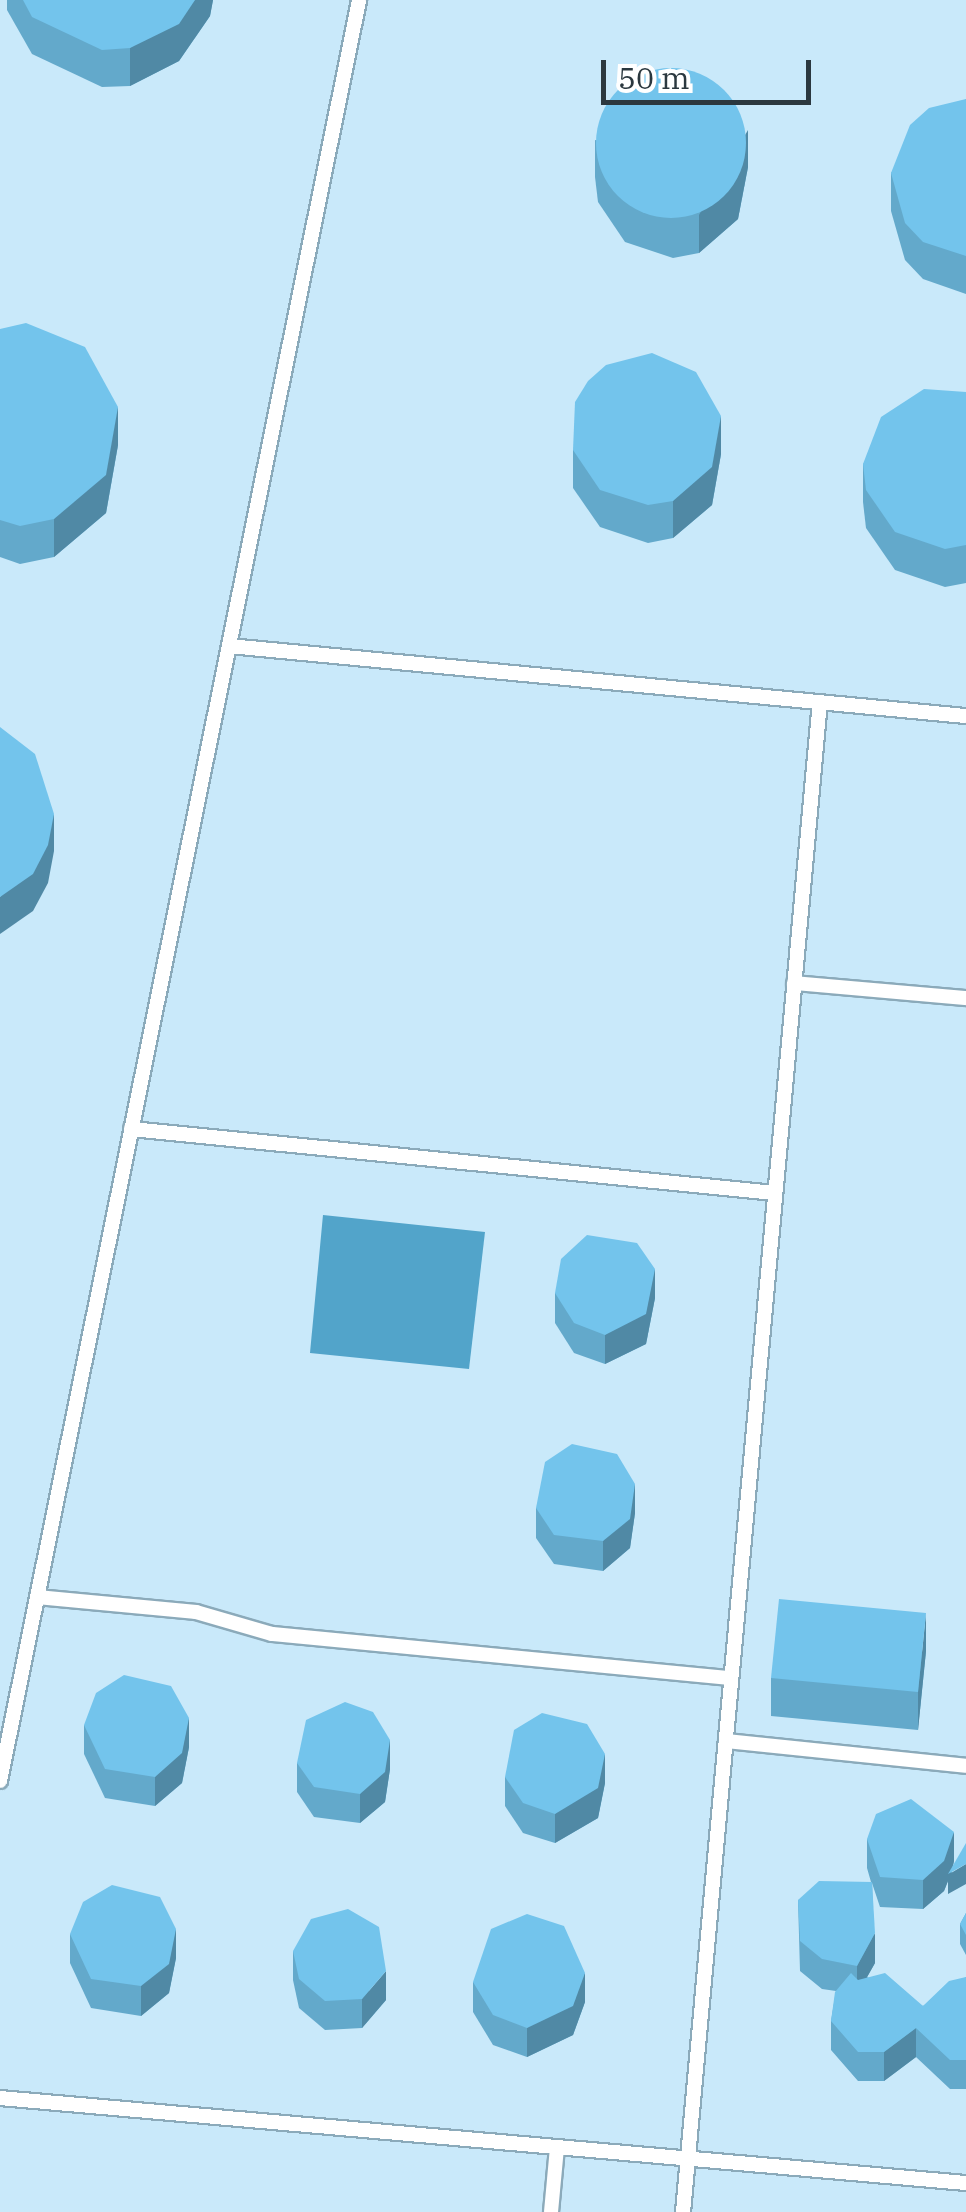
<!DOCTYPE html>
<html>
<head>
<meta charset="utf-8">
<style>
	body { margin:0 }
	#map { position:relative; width:966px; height:2212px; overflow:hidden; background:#e0f3fe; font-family:"IBM Plex Serif",serif }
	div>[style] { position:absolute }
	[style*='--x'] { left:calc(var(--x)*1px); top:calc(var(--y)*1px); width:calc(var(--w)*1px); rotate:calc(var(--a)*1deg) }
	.built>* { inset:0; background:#c9e9fa }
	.water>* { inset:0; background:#52a4ca }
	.roads { filter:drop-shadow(2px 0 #8baaba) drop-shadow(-2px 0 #8baaba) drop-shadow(0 2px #8baaba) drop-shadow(0 -2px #8baaba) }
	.lane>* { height:14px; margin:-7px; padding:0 7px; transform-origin:7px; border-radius:7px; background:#fff }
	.wall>* { inset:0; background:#63a9cb }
	.shaded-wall>* { inset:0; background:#5089a5 }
	.building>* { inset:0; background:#73c4ec }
	.round { border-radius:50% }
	span { translate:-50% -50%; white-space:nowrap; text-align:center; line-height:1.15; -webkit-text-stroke:10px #fff; paint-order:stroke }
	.scale { position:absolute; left:601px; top:60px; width:210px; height:45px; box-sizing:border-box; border:5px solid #2b383f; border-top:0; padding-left:12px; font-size:30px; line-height:35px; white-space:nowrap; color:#2b383f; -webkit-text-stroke:8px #fff; paint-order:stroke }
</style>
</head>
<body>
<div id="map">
	<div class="built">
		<i style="clip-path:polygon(0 0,966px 0,966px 2212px,0 2212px)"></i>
	</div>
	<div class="water">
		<i style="clip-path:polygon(323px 1215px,485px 1232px,469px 1369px,310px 1353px)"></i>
	</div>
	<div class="roads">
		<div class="lane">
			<i style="--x:229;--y:646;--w:740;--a:5.43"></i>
			<i style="--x:794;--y:983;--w:173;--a:5"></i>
			<i style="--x:131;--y:1129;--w:647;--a:5.68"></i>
			<i style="--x:37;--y:1597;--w:160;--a:5.4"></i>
			<i style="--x:196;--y:1612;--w:79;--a:16.1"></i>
			<i style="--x:272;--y:1634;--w:461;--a:5.5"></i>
			<i style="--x:726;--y:1741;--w:241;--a:5.9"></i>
			<i style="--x:0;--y:1781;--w:1817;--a:-78.6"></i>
			<i style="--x:0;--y:2098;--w:970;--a:5.03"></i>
			<i style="--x:551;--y:2212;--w:65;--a:-84.7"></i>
			<i style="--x:683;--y:2212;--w:1516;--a:-84.82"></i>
		</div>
	</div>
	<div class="wall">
		<i style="clip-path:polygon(7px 0,213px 0,210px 16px,179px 61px,130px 86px,102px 87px,32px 54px,7px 10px)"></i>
		<i style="clip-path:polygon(966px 99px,966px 294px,923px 279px,905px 260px,891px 211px,891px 173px)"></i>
		<i style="clip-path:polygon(595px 140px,748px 167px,738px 219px,699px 253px,673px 258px,625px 242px,598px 202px,595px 177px)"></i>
		<i style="clip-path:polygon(0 329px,118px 445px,106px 513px,54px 557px,20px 564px,0 557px)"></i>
		<i style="clip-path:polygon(966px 392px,966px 583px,945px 587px,895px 570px,866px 528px,863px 502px,863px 464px)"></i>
		<i style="clip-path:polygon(573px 450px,721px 454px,712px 505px,673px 538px,648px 543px,600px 527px,573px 488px)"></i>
		<i style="clip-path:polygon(555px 1293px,655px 1298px,646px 1344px,605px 1364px,574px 1353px,555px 1323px)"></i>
		<i style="clip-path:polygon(536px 1508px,635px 1513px,630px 1548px,603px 1571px,554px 1564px,536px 1538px)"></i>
		<i style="clip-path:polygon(926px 1651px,918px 1730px,771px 1716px,771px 1678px)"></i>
		<i style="clip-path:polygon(84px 1725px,189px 1747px,182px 1783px,155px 1806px,105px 1798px,84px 1754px)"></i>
		<i style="clip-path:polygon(297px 1763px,390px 1769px,385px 1802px,360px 1823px,314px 1817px,297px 1792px)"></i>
		<i style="clip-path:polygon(505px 1777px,605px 1783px,598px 1818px,555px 1843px,523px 1833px,505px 1806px)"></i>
		<i style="clip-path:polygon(867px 1839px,954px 1861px,948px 1894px,948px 1881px,944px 1891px,923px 1909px,880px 1907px,872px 1883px,875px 1963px,867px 1977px,923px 2006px,966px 1977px,966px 2089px,950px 2089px,916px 2057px,884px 2081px,858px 2081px,831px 2050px,831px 2021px,836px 1991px,822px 1989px,800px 1971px,798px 1900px,871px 1882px,867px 1868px)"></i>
		<i style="clip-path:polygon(966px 1913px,966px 1955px,960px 1944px,960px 1924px)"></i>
		<i style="clip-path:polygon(70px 1934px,176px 1958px,169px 1993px,141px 2016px,91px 2008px,70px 1963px)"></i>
		<i style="clip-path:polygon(293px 1951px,386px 2000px,362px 2028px,325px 2030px,299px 2008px,293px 1980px)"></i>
		<i style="clip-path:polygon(473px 1982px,585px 2002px,573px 2035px,527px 2057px,493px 2045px,473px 2012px)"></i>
	</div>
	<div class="shaded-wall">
		<i style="clip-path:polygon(195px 0,213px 0,210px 16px,179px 61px,130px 86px,130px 48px)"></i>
		<i style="clip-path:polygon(748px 130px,748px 167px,738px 219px,699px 253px,699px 215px)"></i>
		<i style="clip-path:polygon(118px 407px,118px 445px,106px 513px,54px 557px,54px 519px)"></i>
		<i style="clip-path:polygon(721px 416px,721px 454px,712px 505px,673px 538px,673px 501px)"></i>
		<i style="clip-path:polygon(54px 814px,54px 851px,48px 883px,33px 911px,0 934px,0 897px)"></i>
		<i style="clip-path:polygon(655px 1269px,655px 1298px,646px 1344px,605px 1364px,605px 1335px)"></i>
		<i style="clip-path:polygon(635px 1484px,635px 1513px,630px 1548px,603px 1571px,603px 1541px)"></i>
		<i style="clip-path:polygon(926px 1613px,926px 1651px,918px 1730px,918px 1692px)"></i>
		<i style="clip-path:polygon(189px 1718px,189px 1747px,182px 1783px,155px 1806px,155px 1777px)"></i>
		<i style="clip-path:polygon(390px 1740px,390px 1769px,385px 1802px,360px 1823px,360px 1794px)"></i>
		<i style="clip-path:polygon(605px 1754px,605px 1783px,598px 1818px,555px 1843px,555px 1814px)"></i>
		<i style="clip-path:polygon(954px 1832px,954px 1861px,951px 1873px,966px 1864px,966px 1884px,948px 1894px,948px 1881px,944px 1891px,923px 1909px,923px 1880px)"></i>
		<i style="clip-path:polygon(176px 1929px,176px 1958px,169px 1993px,141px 2016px,141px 1986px)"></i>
		<i style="clip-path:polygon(875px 1933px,875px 1963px,857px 1995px,857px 1966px)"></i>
		<i style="clip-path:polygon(386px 1971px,386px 2000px,362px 2028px,362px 1999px)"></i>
		<i style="clip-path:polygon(585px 1973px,585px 2002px,573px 2035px,527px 2057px,527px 2028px)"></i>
		<i style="clip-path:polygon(916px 2028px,916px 2057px,884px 2081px,884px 2052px)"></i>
	</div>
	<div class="building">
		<i style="clip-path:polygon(23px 0,195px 0,179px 24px,130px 48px,102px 50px,32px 17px)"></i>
		<i class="round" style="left:596px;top:68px;width:150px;height:150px"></i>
		<i style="clip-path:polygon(966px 99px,966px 256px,923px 242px,905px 223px,891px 173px,910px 125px,929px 108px)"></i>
		<i style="clip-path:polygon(26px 323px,85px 347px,118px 407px,106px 475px,54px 519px,20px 526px,0 520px,0 329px)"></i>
		<i style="clip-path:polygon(652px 353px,696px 372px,721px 416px,712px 467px,673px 501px,648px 505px,600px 490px,573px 450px,575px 402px,588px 381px,606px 365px)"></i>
		<i style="clip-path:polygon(924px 389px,966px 392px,966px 545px,945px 549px,895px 532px,866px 490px,863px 464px,881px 417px)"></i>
		<i style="clip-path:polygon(0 727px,35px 754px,54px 814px,48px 845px,33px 874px,0 897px)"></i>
		<i style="clip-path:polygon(587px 1235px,637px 1243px,655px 1269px,646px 1314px,605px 1335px,574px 1323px,555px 1293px,561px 1259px)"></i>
		<i style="clip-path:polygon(572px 1444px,617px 1454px,635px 1484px,630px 1519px,603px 1541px,554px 1535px,536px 1508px,545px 1462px)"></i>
		<i style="clip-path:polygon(779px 1599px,926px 1613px,918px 1692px,771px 1678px)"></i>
		<i style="clip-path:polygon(124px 1675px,171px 1686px,189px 1718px,182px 1753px,155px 1777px,105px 1769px,84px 1725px,96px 1693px)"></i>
		<i style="clip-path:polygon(345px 1702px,373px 1712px,390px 1740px,385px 1772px,360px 1794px,314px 1787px,297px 1763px,306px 1720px)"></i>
		<i style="clip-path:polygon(542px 1713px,587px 1724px,605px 1754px,598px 1788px,555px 1814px,523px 1803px,505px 1777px,514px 1730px)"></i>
		<i style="clip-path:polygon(911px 1799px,954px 1832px,944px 1861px,923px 1880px,880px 1877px,867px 1839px,876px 1814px)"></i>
		<i style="clip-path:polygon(966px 1843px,966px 1864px,948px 1874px)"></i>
		<i style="clip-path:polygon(819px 1881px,872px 1882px,875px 1933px,857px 1966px,822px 1959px,800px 1941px,798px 1900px)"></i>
		<i style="clip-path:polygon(112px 1885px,160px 1897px,176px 1929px,169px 1964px,141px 1986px,91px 1979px,70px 1934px,83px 1902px)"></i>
		<i style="clip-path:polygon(348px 1909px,379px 1927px,386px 1971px,362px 1999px,325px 2001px,299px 1979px,293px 1951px,311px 1919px)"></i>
		<i style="clip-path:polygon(966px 1913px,966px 1935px,960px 1924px)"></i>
		<i style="clip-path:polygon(527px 1914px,564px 1926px,585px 1973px,573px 2006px,527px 2028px,493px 2015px,473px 1982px,491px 1929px)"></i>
		<i style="clip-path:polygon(851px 1973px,858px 1980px,885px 1973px,923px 2006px,949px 1981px,966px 1977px,966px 2060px,950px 2060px,916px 2028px,884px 2052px,858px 2052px,831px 2021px,835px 1992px)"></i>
	</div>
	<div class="scale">50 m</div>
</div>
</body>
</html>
